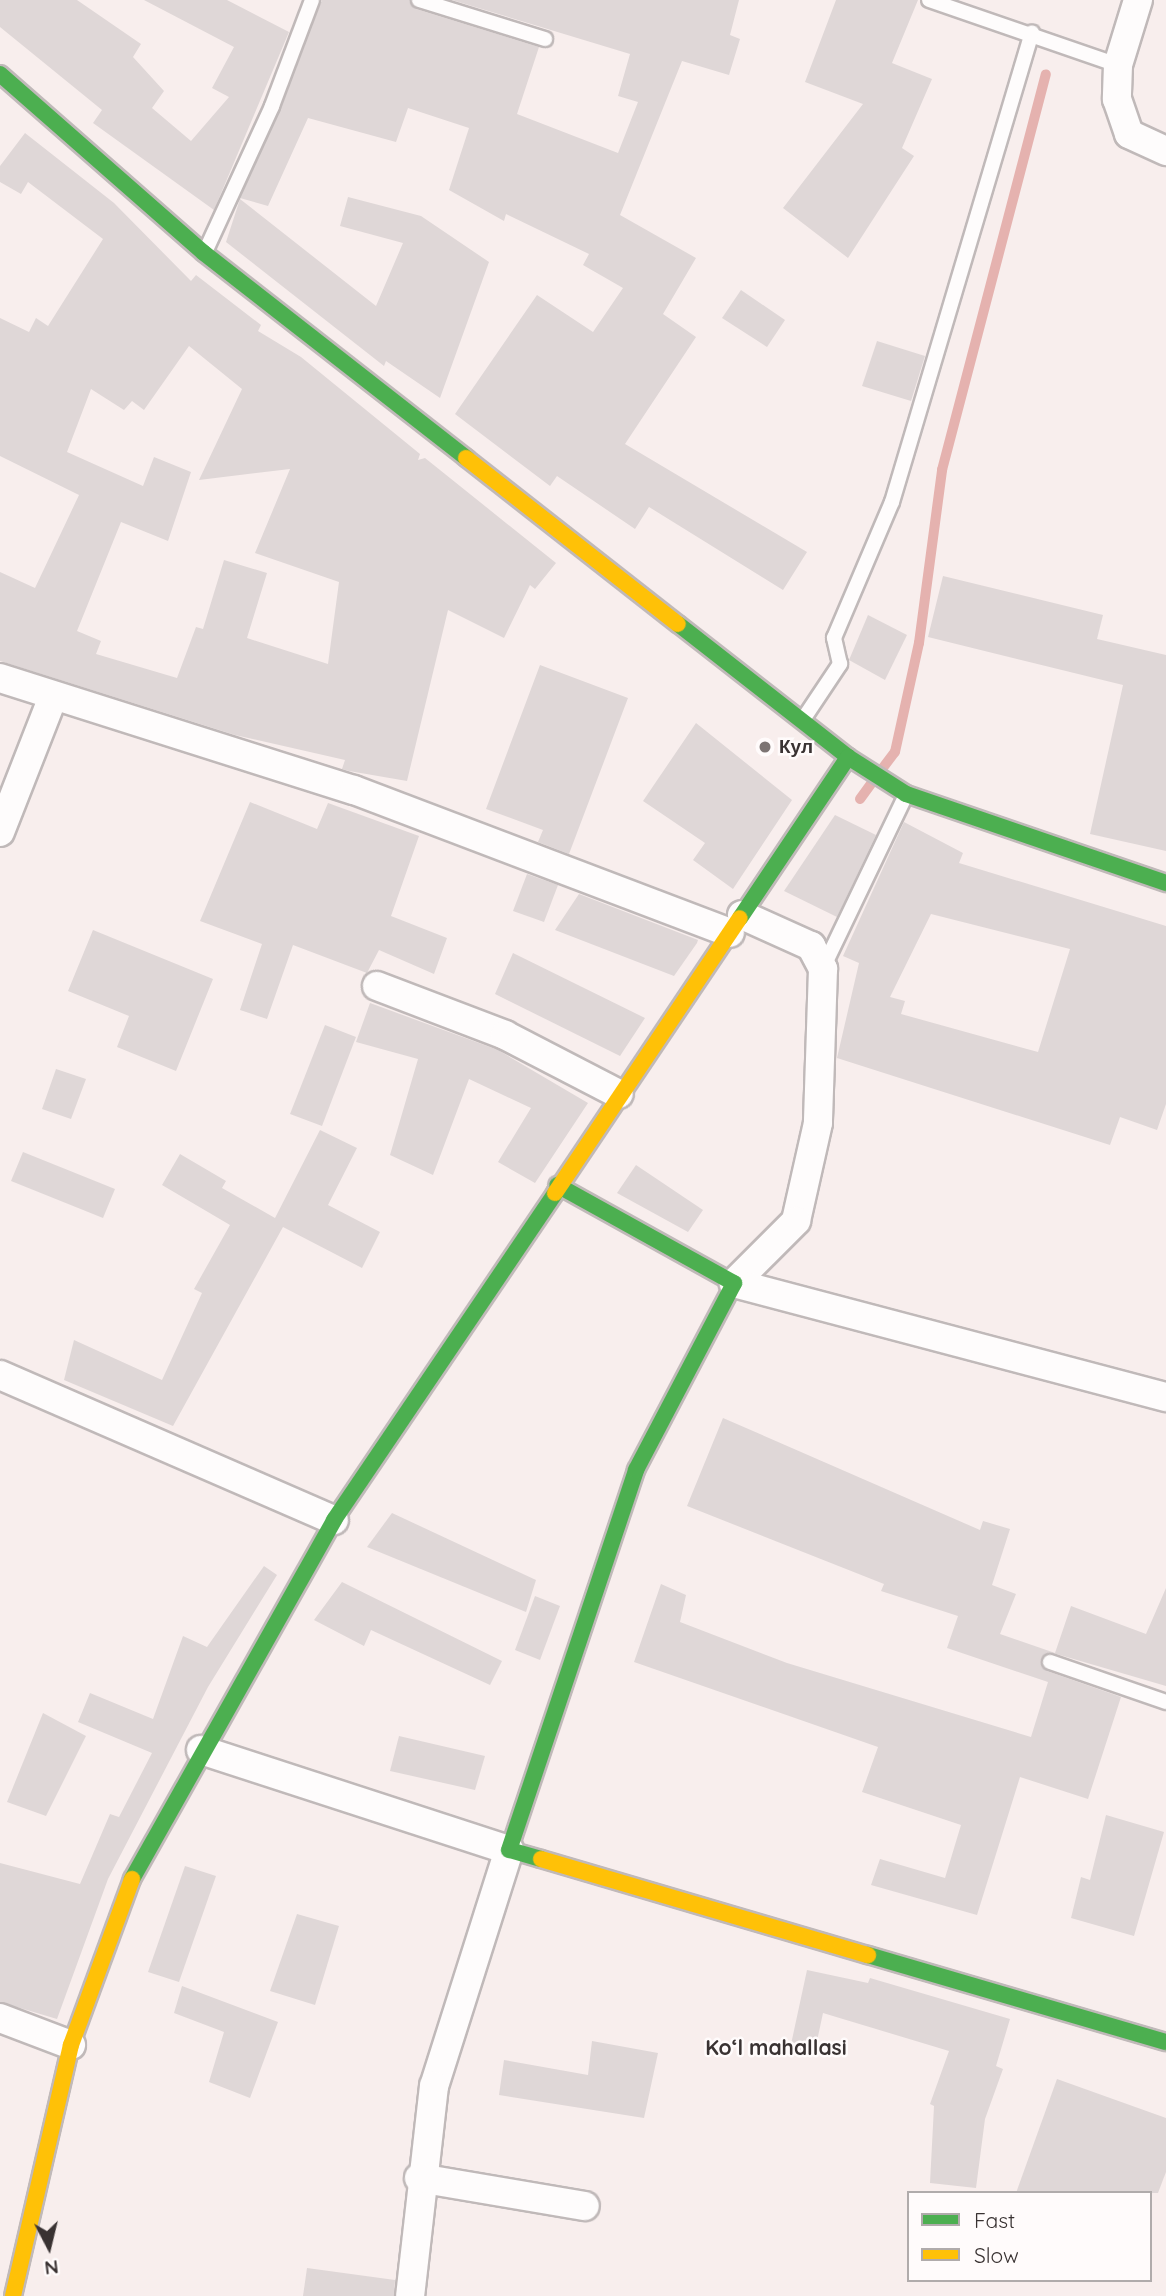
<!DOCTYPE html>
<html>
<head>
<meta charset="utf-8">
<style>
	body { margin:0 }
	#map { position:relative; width:1166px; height:2296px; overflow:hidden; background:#f8eeed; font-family:Quicksand,sans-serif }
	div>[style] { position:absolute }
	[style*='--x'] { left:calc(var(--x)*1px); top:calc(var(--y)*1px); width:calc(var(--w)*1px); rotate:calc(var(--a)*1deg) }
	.stream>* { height:10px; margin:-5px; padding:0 5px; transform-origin:5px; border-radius:5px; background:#e5b2af }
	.building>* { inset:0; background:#dfd7d7 }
	.roads { filter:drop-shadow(2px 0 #c0b9b9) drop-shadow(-2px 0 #c0b9b9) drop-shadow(0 2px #c0b9b9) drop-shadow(0 -2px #c0b9b9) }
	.lane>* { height:14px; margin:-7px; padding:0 7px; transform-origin:7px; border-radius:7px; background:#fefcfc }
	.street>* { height:28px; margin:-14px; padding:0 14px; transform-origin:14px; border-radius:14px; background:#fefcfc }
	.fast>* { height:16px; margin:-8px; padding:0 8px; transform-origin:8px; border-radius:8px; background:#4caf50 }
	.slow>* { height:16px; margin:-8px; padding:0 8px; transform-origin:8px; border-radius:8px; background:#ffc107 }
	.dots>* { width:19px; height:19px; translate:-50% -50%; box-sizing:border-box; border:4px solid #fffbfb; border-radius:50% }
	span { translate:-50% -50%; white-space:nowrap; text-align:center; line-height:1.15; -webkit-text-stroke:5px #fffbfb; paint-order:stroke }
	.poi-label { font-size:19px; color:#393232; font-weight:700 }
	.left { translate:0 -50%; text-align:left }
	.neighbourhood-label { font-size:21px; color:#393232; font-weight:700 }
	.legend { position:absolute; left:907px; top:2191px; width:245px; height:91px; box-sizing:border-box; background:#fffbfb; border:2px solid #b0abab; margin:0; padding:9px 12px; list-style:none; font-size:21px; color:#393232 }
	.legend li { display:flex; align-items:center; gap:14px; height:35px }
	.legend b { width:35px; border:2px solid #b0abab }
	.north { position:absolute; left:14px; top:2212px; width:70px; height:70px; -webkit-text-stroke:5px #fffbfb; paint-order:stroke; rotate:173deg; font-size:19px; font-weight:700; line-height:28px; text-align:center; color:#393232 }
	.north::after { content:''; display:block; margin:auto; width:24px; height:32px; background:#393232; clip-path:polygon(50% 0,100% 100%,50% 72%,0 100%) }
</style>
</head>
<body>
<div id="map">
	<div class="stream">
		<i style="--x:882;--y:769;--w:21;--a:-53"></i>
		<i style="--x:895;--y:752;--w:112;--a:-77.6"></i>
		<i style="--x:919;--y:643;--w:175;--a:-82.4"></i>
		<i style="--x:942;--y:470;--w:409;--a:-75.3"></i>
		<i style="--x:860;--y:799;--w:22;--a:-54"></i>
	</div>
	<div class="building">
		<i style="clip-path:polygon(0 0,77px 0,141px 44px,133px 57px,164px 91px,152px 108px,191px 141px,229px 97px,212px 88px,234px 47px,144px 0,227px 0,289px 32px,214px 210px,93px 123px,102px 110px,0 27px)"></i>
		<i style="clip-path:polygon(322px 0,410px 0,416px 9px,539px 47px,517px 114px,618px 153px,638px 102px,618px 96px,630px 54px,452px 0,739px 0,730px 35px,740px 39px,729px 75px,682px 61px,620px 215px,696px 258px,663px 314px,696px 337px,625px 444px,807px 552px,783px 590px,649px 507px,635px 529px,557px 476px,550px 486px,455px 414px,537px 295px,593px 332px,623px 288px,583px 265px,589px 254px,506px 214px,504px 221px,449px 190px,469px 128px,408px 108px,396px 142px,308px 118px,268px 206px,240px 198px)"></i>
		<i style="clip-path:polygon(836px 0,918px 0,892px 63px,932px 79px,902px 148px,914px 156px,848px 258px,783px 208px,863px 104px,805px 82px)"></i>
		<i style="clip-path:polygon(evenodd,25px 133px,114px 203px,191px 281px,196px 275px,261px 325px,258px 331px,301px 357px,420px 454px,418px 460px,425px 458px,556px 563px,535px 589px,530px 585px,504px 638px,448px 610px,407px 781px,349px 771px,342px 769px,345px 760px,235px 735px,0 661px,0 572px,35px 588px,79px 495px,0 456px,0 318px,29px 332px,36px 318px,48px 326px,103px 239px,28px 182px,21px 194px,0 182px,0 166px,25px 133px,189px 346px,242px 389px,199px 480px,290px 469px,255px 553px,339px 582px,328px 664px,247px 638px,267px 573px,224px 560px,203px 629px,196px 627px,177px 678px,96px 654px,101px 641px,77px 631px,121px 522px,168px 541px,191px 472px,154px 457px,143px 486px,67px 452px,91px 389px,124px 410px,132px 401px,144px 410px,189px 346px)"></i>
		<i style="clip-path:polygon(348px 197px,421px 216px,489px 262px,440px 398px,386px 361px,384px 366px,226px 242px,240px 199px,376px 306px,403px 243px,340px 226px)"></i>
		<i style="clip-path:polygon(741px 290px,785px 320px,767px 347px,722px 318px)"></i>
		<i style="clip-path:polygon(877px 341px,925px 356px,911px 401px,862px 386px)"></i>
		<i style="clip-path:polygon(943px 576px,1103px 615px,1097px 639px,1166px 655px,1166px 851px,1090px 834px,1123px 685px,928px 637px)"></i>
		<i style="clip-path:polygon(868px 615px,907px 635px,885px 680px,849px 660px)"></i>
		<i style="clip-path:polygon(540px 665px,628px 698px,569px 854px,538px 842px,543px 830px,486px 809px)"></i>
		<i style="clip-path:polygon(696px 723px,792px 800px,733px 889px,693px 860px,705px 843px,643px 801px)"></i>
		<i style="clip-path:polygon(250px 802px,317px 829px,328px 803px,419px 836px,391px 916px,447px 938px,434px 974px,379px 950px,367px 973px,293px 945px,267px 1019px,240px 1010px,262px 944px,200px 921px)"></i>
		<i style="clip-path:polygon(835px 815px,876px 835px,837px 917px,784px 891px)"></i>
		<i style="clip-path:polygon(evenodd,904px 822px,963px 853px,959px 863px,1166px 926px,1166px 1104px,1157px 1130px,1120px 1117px,1110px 1145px,837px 1058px,859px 963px,843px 956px,904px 822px,931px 914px,1070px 949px,1038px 1052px,901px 1014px,905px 1001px,890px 997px,931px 914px)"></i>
		<i style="clip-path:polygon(527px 874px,558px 885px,544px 922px,513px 911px)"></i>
		<i style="clip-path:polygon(579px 894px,698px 940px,697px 943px,674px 976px,555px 930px)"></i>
		<i style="clip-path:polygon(93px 930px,213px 979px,176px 1071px,117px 1047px,129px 1016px,68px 991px)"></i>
		<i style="clip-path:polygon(513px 953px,645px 1018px,620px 1056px,495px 994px)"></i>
		<i style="clip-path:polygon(370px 1003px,498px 1050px,588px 1103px,535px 1183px,498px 1162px,531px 1108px,469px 1079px,433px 1175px,390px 1155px,418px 1059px,356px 1042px)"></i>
		<i style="clip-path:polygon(325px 1025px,356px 1037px,322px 1126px,290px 1114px)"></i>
		<i style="clip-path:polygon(56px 1069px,86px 1079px,71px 1119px,42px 1109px)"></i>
		<i style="clip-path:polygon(320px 1130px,357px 1148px,328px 1205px,380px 1232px,362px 1268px,283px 1227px,173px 1426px,64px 1380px,74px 1340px,162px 1380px,202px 1293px,194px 1289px,230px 1225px,162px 1185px,180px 1154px,226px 1181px,222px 1188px,275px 1218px)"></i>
		<i style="clip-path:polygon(23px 1152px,115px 1189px,103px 1218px,11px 1181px)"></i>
		<i style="clip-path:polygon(636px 1165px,703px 1210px,688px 1232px,617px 1193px)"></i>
		<i style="clip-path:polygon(723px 1418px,980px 1530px,983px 1521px,1010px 1529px,992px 1585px,1016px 1594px,1000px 1634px,1055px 1653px,1071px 1606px,1146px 1634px,1166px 1588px,1166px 1686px,1053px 1653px,1041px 1658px,1047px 1671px,1121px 1697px,1088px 1799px,1020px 1777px,977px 1915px,871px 1885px,880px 1859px,945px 1878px,961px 1825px,862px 1792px,878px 1747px,634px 1662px,661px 1584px,686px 1595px,680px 1622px,787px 1663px,1031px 1737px,1048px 1682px,947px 1648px,958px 1616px,881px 1591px,884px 1584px,687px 1506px)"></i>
		<i style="clip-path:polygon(392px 1513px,536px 1580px,526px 1612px,367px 1547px)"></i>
		<i style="clip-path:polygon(264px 1566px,277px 1575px,208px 1687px,108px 1879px,57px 2019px,0 2002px,0 1863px,80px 1884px,110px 1814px,119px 1817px,152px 1753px,78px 1722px,90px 1693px,153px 1719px,183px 1636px,207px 1647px)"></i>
		<i style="clip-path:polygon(342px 1582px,502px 1661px,490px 1685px,371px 1630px,364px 1646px,314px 1620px)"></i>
		<i style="clip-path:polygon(535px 1596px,560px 1606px,540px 1660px,515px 1650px)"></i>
		<i style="clip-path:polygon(43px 1713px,86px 1736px,46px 1816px,7px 1802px)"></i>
		<i style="clip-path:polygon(399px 1736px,485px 1756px,475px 1790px,390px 1771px)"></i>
		<i style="clip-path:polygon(1106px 1815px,1164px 1832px,1134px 1936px,1071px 1918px,1081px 1877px,1090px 1880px)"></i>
		<i style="clip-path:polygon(185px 1866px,216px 1876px,179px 1982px,148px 1972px)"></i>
		<i style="clip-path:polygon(297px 1914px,339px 1926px,315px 2005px,270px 1991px)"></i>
		<i style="clip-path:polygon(807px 1970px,868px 1983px,870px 1978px,1010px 2019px,996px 2066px,1003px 2069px,985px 2119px,976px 2188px,930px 2183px,934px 2106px,930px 2104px,949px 2051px,823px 2013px,814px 2055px,790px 2049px)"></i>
		<i style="clip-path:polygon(182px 1986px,278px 2022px,250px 2098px,209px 2082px,224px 2032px,174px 2013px)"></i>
		<i style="clip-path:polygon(592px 2041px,658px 2053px,644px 2118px,499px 2095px,504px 2060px,588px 2075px)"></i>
		<i style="clip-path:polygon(1057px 2079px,1166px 2118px,1166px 2172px,1158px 2193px,1016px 2193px)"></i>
		<i style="clip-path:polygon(307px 2268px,395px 2280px,394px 2296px,303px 2296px)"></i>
	</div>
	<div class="roads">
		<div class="lane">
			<i style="--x:419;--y:0;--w:132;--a:17.2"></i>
			<i style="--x:929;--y:0;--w:200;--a:19"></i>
			<i style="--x:205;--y:252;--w:161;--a:-65.3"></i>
			<i style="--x:272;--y:106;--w:113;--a:-69.3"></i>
			<i style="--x:802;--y:721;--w:69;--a:-56.3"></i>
			<i style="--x:840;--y:664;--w:27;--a:-103"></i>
			<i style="--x:834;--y:638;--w:148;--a:-66.9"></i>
			<i style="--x:892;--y:502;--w:490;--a:-73.4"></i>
			<i style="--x:823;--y:968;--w:190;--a:-64.4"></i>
			<i style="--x:1050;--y:1662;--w:123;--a:19"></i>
		</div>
		<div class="street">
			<i style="--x:1138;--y:0;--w:68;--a:107.1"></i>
			<i style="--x:1118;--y:65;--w:34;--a:92"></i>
			<i style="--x:1117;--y:99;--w:37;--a:71"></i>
			<i style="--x:1129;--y:134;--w:41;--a:24.7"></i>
			<i style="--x:0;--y:678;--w:371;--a:17.6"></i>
			<i style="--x:354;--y:790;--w:402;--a:20.8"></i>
			<i style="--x:0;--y:832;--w:143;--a:-68.6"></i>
			<i style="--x:742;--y:915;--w:76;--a:24.2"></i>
			<i style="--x:811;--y:946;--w:26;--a:62"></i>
			<i style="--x:823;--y:969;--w:154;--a:91.9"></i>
			<i style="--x:818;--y:1123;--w:100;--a:102.7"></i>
			<i style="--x:796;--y:1221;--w:88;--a:135"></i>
			<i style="--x:734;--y:1283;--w:447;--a:14.8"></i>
			<i style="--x:377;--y:986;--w:137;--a:20.9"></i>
			<i style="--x:505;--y:1035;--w:128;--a:27.4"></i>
			<i style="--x:0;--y:1375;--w:364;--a:23.5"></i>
			<i style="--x:201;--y:1750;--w:324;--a:18"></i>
			<i style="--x:509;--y:1850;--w:248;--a:107.6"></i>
			<i style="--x:434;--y:2086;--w:211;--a:96.5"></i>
			<i style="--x:0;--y:2018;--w:76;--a:20.8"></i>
			<i style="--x:419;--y:2178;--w:168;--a:9.6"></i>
		</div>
		<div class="fast">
			<i style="--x:0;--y:74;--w:271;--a:41.3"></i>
			<i style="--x:204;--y:253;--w:333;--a:38"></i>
			<i style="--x:678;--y:624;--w:216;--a:38"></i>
			<i style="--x:848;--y:757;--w:69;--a:32.5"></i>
			<i style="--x:906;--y:794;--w:275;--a:18.9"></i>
			<i style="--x:740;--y:918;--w:194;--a:-56.1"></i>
			<i style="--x:541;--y:1859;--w:33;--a:-164"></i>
			<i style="--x:509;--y:1850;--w:401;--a:-71.5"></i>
			<i style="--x:636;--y:1470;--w:211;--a:-62.3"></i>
			<i style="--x:734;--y:1283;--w:202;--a:-151"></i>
			<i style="--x:132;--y:1879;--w:412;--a:-60.6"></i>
			<i style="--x:334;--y:1520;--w:395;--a:-55.9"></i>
			<i style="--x:868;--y:1955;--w:310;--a:16.3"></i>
		</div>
		<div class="slow">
			<i style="--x:466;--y:458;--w:269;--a:38.1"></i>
			<i style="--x:555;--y:1193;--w:331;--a:-56.1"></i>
			<i style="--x:541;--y:1859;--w:341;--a:16.4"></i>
			<i style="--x:13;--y:2296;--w:258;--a:-77"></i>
			<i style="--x:71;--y:2045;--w:177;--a:-69.8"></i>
		</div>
	</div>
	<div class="dots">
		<i style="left:765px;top:747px;background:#7c7473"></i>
	</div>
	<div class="poi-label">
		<span class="left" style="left:779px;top:747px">Кул</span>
	</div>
	<div class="neighbourhood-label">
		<span style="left:776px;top:2047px">Koʻl mahallasi</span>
	</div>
	<ul class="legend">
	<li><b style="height:9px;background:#4caf50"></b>Fast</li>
	<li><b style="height:9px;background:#ffc107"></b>Slow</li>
	</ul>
	<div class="north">N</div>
</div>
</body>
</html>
